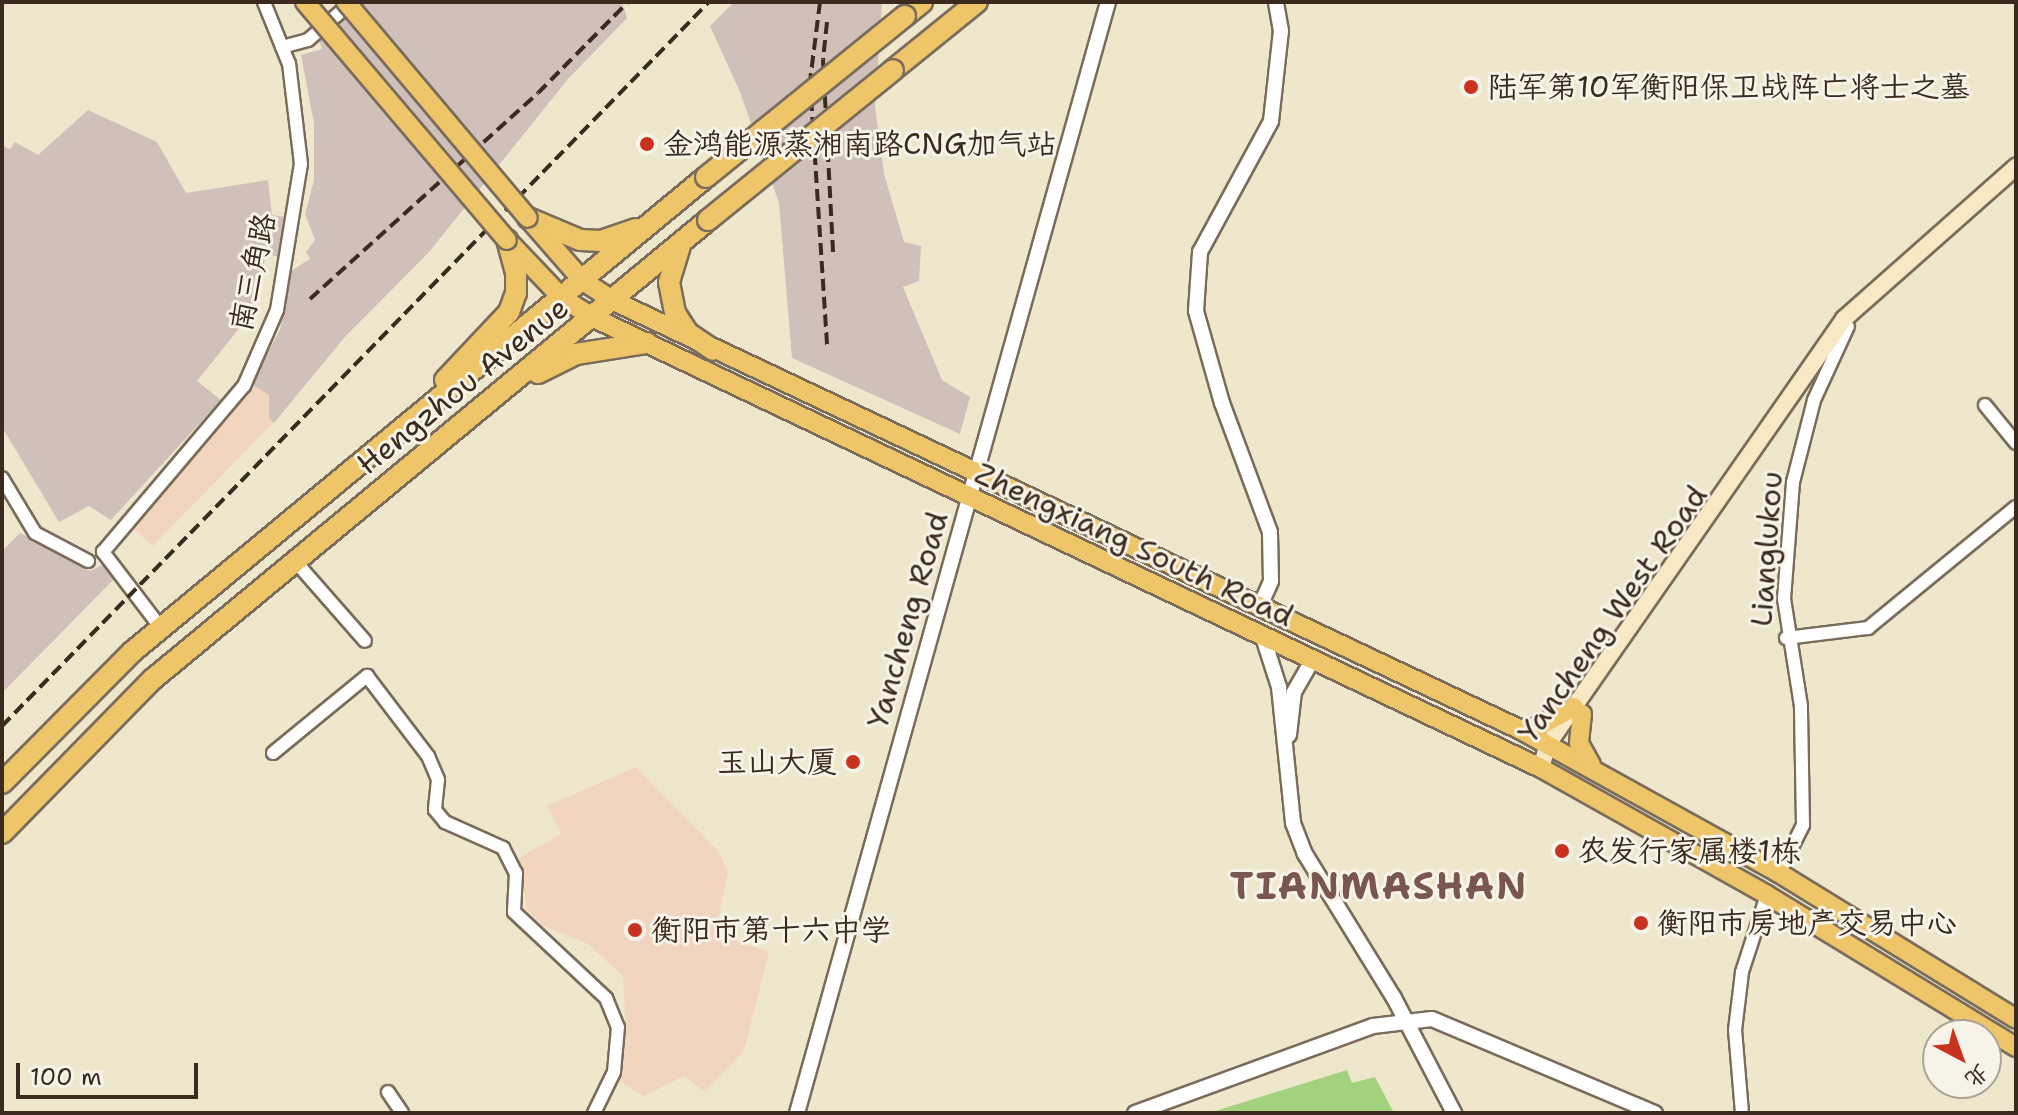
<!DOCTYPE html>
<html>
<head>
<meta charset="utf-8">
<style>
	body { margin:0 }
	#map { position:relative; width:2018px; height:1115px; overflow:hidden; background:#eee7cc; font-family:"Shantell Sans","LXGW WenKai TC",sans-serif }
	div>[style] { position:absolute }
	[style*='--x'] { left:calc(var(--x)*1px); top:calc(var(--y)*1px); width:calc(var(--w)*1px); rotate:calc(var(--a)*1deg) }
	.built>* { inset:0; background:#f2d5be }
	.industrial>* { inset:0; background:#cfc1ba }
	.green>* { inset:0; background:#a3d27f }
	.roads { filter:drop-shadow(2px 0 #7a6c5b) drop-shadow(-2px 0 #7a6c5b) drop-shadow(0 2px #7a6c5b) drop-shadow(0 -2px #7a6c5b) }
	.minor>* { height:12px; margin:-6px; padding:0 6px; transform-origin:6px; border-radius:6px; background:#fff }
	.tertiary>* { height:14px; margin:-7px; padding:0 7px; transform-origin:7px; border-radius:7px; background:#fff }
	.secondary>* { height:16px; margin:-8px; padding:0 8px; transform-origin:8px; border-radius:8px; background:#f8e8c3 }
	.primary>* { height:18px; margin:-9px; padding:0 9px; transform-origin:9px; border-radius:9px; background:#eec569 }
	.trunk>* { height:20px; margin:-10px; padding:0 10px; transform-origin:10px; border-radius:10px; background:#eec569 }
	.rail>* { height:4px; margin-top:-2px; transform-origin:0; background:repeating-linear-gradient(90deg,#3b2a1e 0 12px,transparent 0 18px) }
	.bridges { filter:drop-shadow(2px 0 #7a6c5b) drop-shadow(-2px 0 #7a6c5b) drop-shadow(0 2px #7a6c5b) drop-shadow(0 -2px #7a6c5b) }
	.primary-bridge>* { height:18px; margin:-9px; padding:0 9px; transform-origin:9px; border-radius:9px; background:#eec569 }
	.trunk-bridge>* { height:20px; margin:-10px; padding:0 10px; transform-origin:10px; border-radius:10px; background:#eec569 }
	.dots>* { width:22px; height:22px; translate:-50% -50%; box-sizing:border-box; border:4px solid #f7f3e8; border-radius:50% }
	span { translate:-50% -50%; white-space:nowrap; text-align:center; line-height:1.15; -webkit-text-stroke:6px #f7f3e8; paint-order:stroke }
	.poi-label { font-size:30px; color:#3b2a1e }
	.left { translate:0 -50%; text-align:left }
	.right { translate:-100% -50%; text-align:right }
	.street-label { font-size:30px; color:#3b2a1e }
	.district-label { font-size:38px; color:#7a574e; font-weight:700; letter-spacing:2px }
	.frame { position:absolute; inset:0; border:4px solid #3b2a1e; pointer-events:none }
	.north { position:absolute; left:1922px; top:1019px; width:80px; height:80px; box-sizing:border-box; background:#f7f3e8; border:2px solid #aca397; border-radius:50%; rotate:139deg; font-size:22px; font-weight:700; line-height:32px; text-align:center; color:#3b2a1e }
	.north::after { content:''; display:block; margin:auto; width:28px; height:36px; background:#c8321e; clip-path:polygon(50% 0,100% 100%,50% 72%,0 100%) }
	.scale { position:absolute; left:16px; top:1063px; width:182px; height:36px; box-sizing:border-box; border:4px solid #3b2a1e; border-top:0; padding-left:10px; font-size:24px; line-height:28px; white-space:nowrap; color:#3b2a1e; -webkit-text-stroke:6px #f7f3e8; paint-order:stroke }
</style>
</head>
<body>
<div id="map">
	<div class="built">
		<i style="clip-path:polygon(251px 384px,269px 395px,269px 418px,274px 422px,153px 546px,129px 525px)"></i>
		<i style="clip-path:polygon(636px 767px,718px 851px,728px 871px,715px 934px,769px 952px,744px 1051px,705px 1092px,684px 1076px,644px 1096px,620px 1082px,626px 1031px,623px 976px,588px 944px,542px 925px,527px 909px,519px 858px,561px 834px,547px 806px)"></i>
	</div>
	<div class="industrial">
		<i style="clip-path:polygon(365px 2px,622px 2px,627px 18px,568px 79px,429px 252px,344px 338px,274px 423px,269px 418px,269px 395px,251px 384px,280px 330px,291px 271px,310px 259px,306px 252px,315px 240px,305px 214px,314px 181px,314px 123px,301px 55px,322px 49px,319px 40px)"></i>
		<i style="clip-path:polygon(734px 2px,882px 2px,875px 106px,884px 174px,904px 242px,921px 246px,919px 281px,903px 287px,942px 380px,970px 397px,960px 434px,792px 358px,779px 203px,740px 92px,710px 26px)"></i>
		<i style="clip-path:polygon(88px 110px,157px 142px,186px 193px,268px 180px,272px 215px,286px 217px,281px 257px,266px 254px,257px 296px,241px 326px,197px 381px,221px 400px,111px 520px,89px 506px,59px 522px,2px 427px,2px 145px,10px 149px,15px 142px,38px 155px)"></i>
		<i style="clip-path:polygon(20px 533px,90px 571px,102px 565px,115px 578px,2px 693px,2px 551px)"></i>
	</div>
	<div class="green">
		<i style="clip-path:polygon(1347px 1070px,1352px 1083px,1375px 1077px,1394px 1113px,1209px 1113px)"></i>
	</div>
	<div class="roads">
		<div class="minor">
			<i style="--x:282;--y:47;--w:27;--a:-15"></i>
			<i style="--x:308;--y:40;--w:58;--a:-40.8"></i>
			<i style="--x:1985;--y:405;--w:49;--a:50.8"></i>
			<i style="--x:2;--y:478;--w:64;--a:59"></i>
			<i style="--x:35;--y:533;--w:60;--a:27.8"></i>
			<i style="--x:295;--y:561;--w:106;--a:48.8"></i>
			<i style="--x:161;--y:628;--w:96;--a:-127.3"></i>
			<i style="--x:103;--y:552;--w:218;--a:-49.7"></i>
			<i style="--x:244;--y:386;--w:83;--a:-66.5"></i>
			<i style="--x:277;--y:310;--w:148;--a:-80.7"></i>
			<i style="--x:301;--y:164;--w:101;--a:-96.8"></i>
			<i style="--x:289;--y:64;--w:67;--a:-112"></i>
			<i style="--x:1786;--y:638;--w:83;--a:-7"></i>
			<i style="--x:1868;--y:628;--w:191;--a:-39.3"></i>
			<i style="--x:273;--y:753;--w:122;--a:-39.3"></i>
			<i style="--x:367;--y:676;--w:101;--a:52.7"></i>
			<i style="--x:428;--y:756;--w:26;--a:67"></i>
			<i style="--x:438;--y:780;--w:30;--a:96"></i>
			<i style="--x:435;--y:810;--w:16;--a:50"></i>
			<i style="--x:445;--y:822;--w:64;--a:24.1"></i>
			<i style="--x:503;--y:848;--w:28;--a:63"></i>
			<i style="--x:516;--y:873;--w:39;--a:93"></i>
			<i style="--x:514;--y:912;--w:126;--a:43.1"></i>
			<i style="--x:606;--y:998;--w:31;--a:68"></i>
			<i style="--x:618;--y:1027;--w:45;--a:95.1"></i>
			<i style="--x:614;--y:1072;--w:46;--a:116"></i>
			<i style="--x:1779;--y:873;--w:54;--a:-63.4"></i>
			<i style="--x:1803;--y:825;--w:119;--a:-91"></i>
			<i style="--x:1801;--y:706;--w:108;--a:-99"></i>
			<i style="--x:1784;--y:599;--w:117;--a:-85.6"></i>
			<i style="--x:1793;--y:482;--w:85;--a:-75.6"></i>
			<i style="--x:1814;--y:400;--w:81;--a:-65.3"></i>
			<i style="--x:388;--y:1092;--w:25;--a:56"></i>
			<i style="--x:1742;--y:1113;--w:83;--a:-94.8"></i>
			<i style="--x:1735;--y:1030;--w:58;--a:-83.1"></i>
			<i style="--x:1742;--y:972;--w:81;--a:-72"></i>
		</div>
		<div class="tertiary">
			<i style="--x:1260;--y:606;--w:27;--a:-66"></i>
			<i style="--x:1271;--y:581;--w:49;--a:-91.2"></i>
			<i style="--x:1270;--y:532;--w:138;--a:-110.4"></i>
			<i style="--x:1222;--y:403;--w:96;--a:-105.8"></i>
			<i style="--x:1196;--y:311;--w:59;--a:-86.1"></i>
			<i style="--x:1200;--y:252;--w:149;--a:-61.5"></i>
			<i style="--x:1271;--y:121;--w:91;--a:-83.7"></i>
			<i style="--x:1281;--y:31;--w:29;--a:-100"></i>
			<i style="--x:1262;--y:634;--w:56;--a:72.2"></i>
			<i style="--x:1279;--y:687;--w:137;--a:84.1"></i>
			<i style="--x:1293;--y:823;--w:33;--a:69"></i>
			<i style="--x:1305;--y:854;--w:169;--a:58.3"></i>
			<i style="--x:1394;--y:998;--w:130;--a:62.4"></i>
			<i style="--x:1289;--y:735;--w:43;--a:-83.4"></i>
			<i style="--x:1294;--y:692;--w:38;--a:-60"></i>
			<i style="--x:797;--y:1113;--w:1154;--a:-74.36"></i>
			<i style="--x:1135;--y:1113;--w:253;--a:-20.1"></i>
			<i style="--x:1373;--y:1026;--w:59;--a:-6.8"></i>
			<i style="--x:1432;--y:1019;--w:242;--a:22.9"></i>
		</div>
		<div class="secondary">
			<i style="--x:1541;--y:768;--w:25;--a:-74"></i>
			<i style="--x:1548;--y:744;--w:518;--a:-55.14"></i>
			<i style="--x:1844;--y:319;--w:230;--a:-41.5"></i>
		</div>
		<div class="primary">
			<i style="--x:528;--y:218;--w:84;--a:48.9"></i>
			<i style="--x:583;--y:281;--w:37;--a:33"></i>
			<i style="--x:614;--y:301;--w:1001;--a:25.31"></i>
			<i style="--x:1519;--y:729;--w:297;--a:29"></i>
			<i style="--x:1779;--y:873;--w:278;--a:31.6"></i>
			<i style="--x:507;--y:240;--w:80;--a:46.5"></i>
			<i style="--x:562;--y:298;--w:38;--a:32"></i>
			<i style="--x:594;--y:318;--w:1048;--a:25.42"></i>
			<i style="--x:1541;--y:768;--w:259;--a:29.3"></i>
			<i style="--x:1767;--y:895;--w:292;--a:31.4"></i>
			<i style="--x:1582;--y:714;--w:29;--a:96"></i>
			<i style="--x:1579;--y:743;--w:25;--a:61"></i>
			<i style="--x:1519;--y:729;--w:16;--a:-4"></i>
			<i style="--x:1535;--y:728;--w:44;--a:-28.3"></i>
		</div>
		<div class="trunk">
			<i style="--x:905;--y:16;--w:22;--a:-39"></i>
			<i style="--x:893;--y:70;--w:108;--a:-39"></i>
			<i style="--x:528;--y:218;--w:56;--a:22.9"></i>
			<i style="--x:580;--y:240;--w:21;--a:3"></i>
			<i style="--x:601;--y:241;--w:37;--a:-19"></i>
			<i style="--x:680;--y:246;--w:38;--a:107"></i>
			<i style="--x:669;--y:282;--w:32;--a:79"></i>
			<i style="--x:675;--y:313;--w:24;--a:57"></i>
			<i style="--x:688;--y:333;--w:30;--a:34"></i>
			<i style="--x:538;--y:373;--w:42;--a:-26.6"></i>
			<i style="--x:576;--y:354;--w:72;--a:-8.8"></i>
			<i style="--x:445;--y:380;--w:93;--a:-46.7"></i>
			<i style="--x:509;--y:312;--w:20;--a:-70"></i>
			<i style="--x:516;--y:293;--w:20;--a:-90"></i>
			<i style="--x:516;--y:273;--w:34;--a:-105"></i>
			<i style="--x:2;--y:783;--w:185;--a:-45.2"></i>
			<i style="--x:132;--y:652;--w:745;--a:-39.61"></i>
			<i style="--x:2;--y:833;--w:216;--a:-45.6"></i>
			<i style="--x:153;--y:679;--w:720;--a:-39.59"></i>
		</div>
	</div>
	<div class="rail">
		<i style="--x:820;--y:2;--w:80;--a:97.2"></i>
		<i style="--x:810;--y:81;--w:266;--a:86.3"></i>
		<i style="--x:827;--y:22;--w:38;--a:96"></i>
		<i style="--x:823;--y:60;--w:193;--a:87"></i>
		<i style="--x:310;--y:299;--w:307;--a:-42.1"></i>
		<i style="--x:538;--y:93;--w:128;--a:-45.3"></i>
		<i style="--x:2;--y:726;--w:1012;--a:-45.68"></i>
	</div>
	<div class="bridges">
		<div class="primary-bridge">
			<i style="--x:305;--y:2;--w:312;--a:49.7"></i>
			<i style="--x:346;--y:2;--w:282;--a:49.9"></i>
		</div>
		<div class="trunk-bridge">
			<i style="--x:706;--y:177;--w:256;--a:-39"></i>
			<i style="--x:708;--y:220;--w:238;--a:-39"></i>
		</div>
	</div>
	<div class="dots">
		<i style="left:1471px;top:87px;background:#c8321e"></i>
		<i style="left:647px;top:144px;background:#c8321e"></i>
		<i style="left:853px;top:762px;background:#c8321e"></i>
		<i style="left:1562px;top:851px;background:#c8321e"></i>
		<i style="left:1641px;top:923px;background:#c8321e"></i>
		<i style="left:635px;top:930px;background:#c8321e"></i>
	</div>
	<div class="poi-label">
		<span class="left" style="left:1487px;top:87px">陆军第10军衡阳保卫战阵亡将士之墓</span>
		<span class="left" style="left:663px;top:144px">金鸿能源蒸湘南路CNG加气站</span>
		<span class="right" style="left:837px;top:762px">玉山大厦</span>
		<span class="left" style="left:1578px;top:851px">农发行家属楼1栋</span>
		<span class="left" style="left:1657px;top:923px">衡阳市房地产交易中心</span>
		<span class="left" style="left:651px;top:930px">衡阳市第十六中学</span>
	</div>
	<div class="street-label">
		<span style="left:253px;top:272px;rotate:-78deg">南三角路</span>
		<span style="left:463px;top:386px;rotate:-39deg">Hengzhou Avenue</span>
		<span style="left:1134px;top:545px;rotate:25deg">Zhengxiang South Road</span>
		<span style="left:1767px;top:549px;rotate:-86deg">Lianglukou</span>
		<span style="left:1613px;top:614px;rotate:-55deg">Yancheng West Road</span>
		<span style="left:908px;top:620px;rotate:-74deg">Yancheng Road</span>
	</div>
	<div class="district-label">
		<span style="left:1379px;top:886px">TIANMASHAN</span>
	</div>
	<div class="frame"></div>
	<div class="north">北</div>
	<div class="scale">100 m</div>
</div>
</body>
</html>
